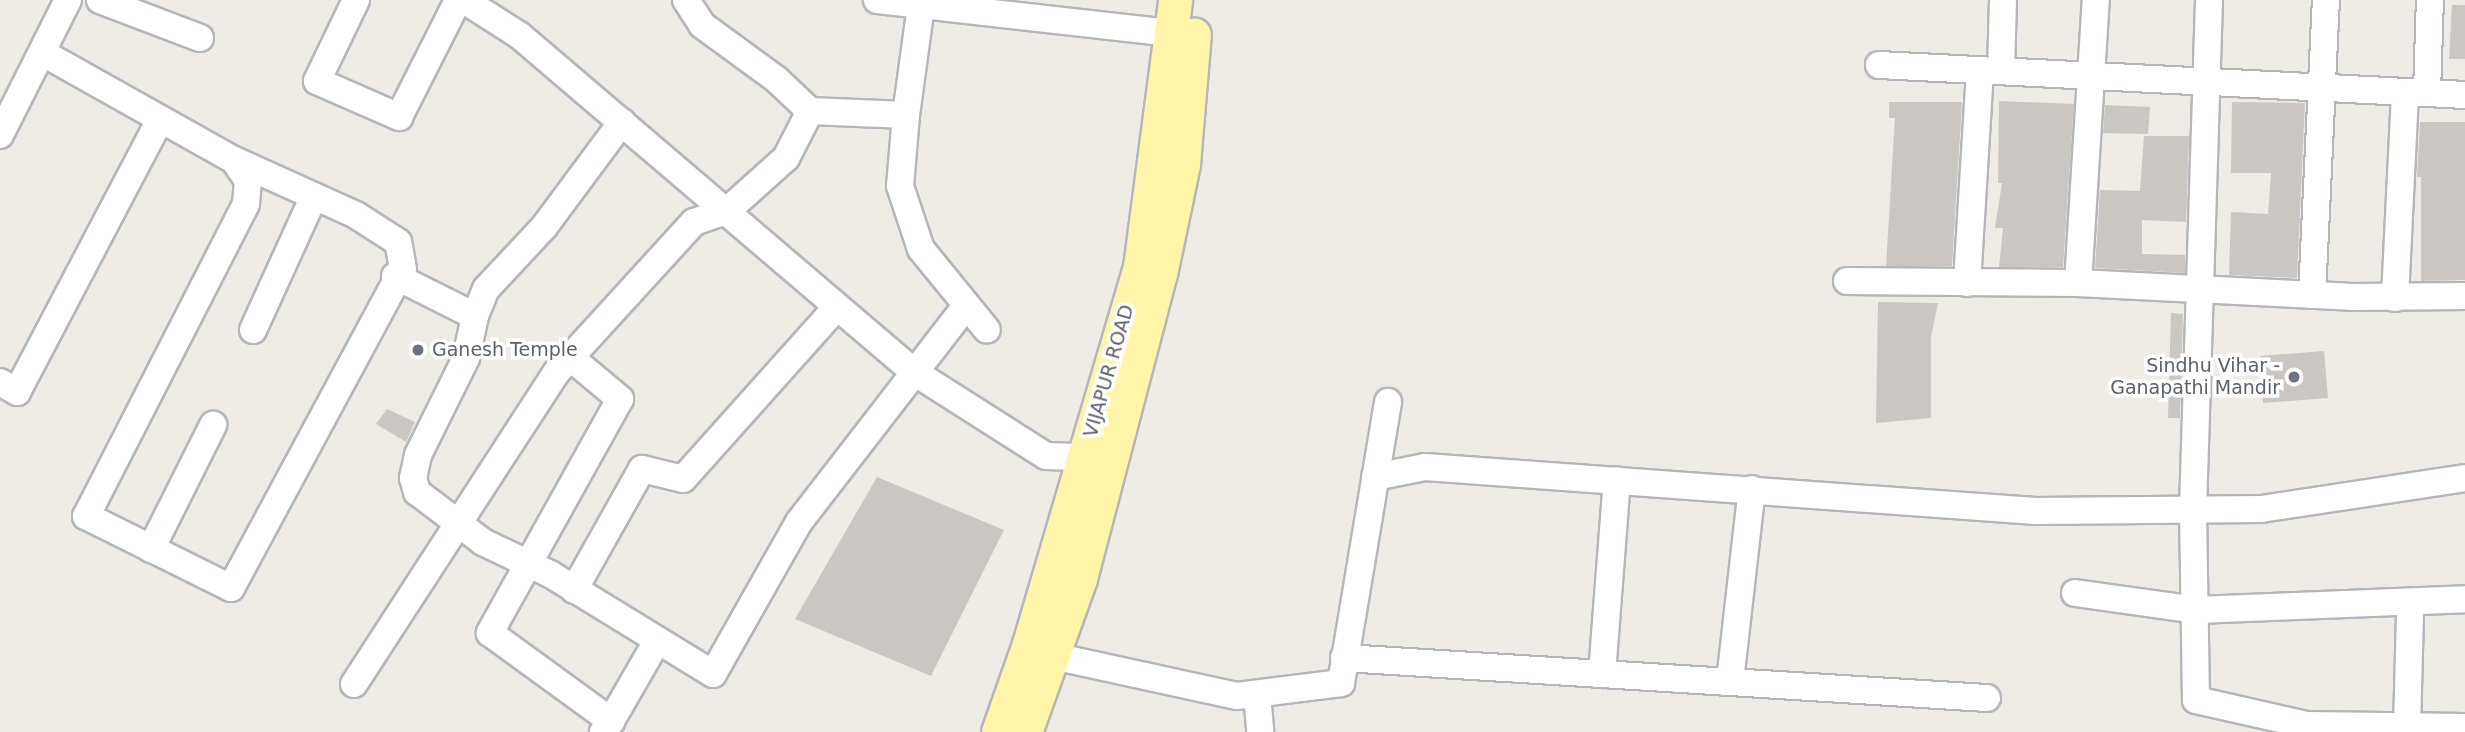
<!DOCTYPE html>
<html>
<head>
<meta charset="utf-8">
<style>
	body { margin:0 }
	#map { position:relative; width:2465px; height:732px; overflow:hidden; background:#eeece4; font-family:"DejaVu Sans",sans-serif }
	div>[style] { position:absolute }
	[style*='--x'] { left:calc(var(--x)*1px); top:calc(var(--y)*1px); width:calc(var(--w)*1px); rotate:calc(var(--a)*1deg) }
	.building>* { inset:0; background:#cac6c1 }
	.roads { filter:drop-shadow(2px 0 #b4b6bb) drop-shadow(-2px 0 #b4b6bb) drop-shadow(0 2px #b4b6bb) drop-shadow(0 -2px #b4b6bb) }
	.minor>* { height:26px; margin:-13px; padding:0 13px; transform-origin:13px; border-radius:13px; background:#fff }
	.major>* { height:33px; margin:-16.5px; padding:0 16.5px; transform-origin:16.5px; border-radius:16.5px; background:#fff5a8 }
	.dots>* { width:19px; height:19px; translate:-50% -50%; box-sizing:border-box; border:4px solid #fff; border-radius:50% }
	span { translate:-50% -50%; white-space:nowrap; text-align:center; line-height:1.15; -webkit-text-stroke:7px #fff; paint-order:stroke }
	.worship-label { font-size:19px; color:#5b616d }
	.left { translate:0 -50%; text-align:left }
	.right { translate:-100% -50%; text-align:right }
	.street-label { font-size:19px; color:#5c5f64 }
</style>
</head>
<body>
<div id="map">
	<div class="building">
		<i style="clip-path:polygon(2452px 5px,2465px 5px,2465px 59px,2449px 59px)"></i>
		<i style="clip-path:polygon(1999px 101px,2074px 104px,2063px 267px,1999px 267px,2003px 228px,1995px 228px,2002px 183px,1998px 183px)"></i>
		<i style="clip-path:polygon(1889px 102px,1962px 102px,1952px 266px,1886px 266px,1895px 118px,1889px 118px)"></i>
		<i style="clip-path:polygon(2232px 102px,2305px 103px,2297px 278px,2229px 275px,2231px 212px,2268px 214px,2271px 173px,2231px 173px)"></i>
		<i style="clip-path:polygon(2105px 105px,2150px 107px,2148px 134px,2103px 133px)"></i>
		<i style="clip-path:polygon(2420px 122px,2465px 122px,2465px 280px,2421px 281px,2421px 177px,2417px 177px)"></i>
		<i style="clip-path:polygon(2144px 136px,2189px 136px,2186px 222px,2142px 220px,2142px 254px,2185px 255px,2185px 273px,2095px 268px,2100px 190px,2140px 191px)"></i>
		<i style="clip-path:polygon(1878px 302px,1938px 303px,1931px 337px,1931px 418px,1876px 423px)"></i>
		<i style="clip-path:polygon(2171px 313px,2183px 314px,2180px 418px,2168px 418px)"></i>
		<i style="clip-path:polygon(2324px 351px,2328px 398px,2263px 403px,2260px 356px)"></i>
		<i style="clip-path:polygon(387px 409px,415px 422px,406px 442px,376px 424px)"></i>
		<i style="clip-path:polygon(877px 477px,1004px 530px,931px 676px,795px 619px)"></i>
	</div>
	<div class="roads">
		<div class="minor">
			<i style="--x:100;--y:0;--w:107;--a:20.8"></i>
			<i style="--x:356;--y:0;--w:90;--a:115.7"></i>
			<i style="--x:317;--y:81;--w:90;--a:23.7"></i>
			<i style="--x:399;--y:117;--w:131;--a:-63.2"></i>
			<i style="--x:464;--y:0;--w:65;--a:32.5"></i>
			<i style="--x:519;--y:35;--w:519;--a:40.47"></i>
			<i style="--x:914;--y:372;--w:156;--a:32.5"></i>
			<i style="--x:1046;--y:456;--w:38;--a:2"></i>
			<i style="--x:686;--y:0;--w:30;--a:57"></i>
			<i style="--x:702;--y:25;--w:92;--a:36.1"></i>
			<i style="--x:776;--y:79;--w:47;--a:43.3"></i>
			<i style="--x:810;--y:111;--w:96;--a:2.4"></i>
			<i style="--x:906;--y:115;--w:71;--a:94.8"></i>
			<i style="--x:900;--y:186;--w:66;--a:71.6"></i>
			<i style="--x:921;--y:249;--w:104;--a:50.8"></i>
			<i style="--x:877;--y:0;--w:297;--a:6.4"></i>
			<i style="--x:2209;--y:0;--w:510;--a:91.8"></i>
			<i style="--x:2193;--y:510;--w:190;--a:89.1"></i>
			<i style="--x:2196;--y:700;--w:114;--a:12.7"></i>
			<i style="--x:2307;--y:725;--w:158;--a:0.7"></i>
			<i style="--x:43;--y:53;--w:219;--a:29.3"></i>
			<i style="--x:234;--y:160;--w:25;--a:56"></i>
			<i style="--x:248;--y:181;--w:23;--a:95"></i>
			<i style="--x:246;--y:204;--w:351;--a:117.1"></i>
			<i style="--x:86;--y:516;--w:162;--a:26.4"></i>
			<i style="--x:231;--y:588;--w:362;--a:-61.7"></i>
			<i style="--x:403;--y:269;--w:27;--a:-100"></i>
			<i style="--x:398;--y:242;--w:50;--a:-147.3"></i>
			<i style="--x:356;--y:215;--w:134;--a:-155.7"></i>
			<i style="--x:1879;--y:65;--w:587;--a:2.93"></i>
			<i style="--x:2001;--y:71;--w:71;--a:-88.4"></i>
			<i style="--x:2427;--y:93;--w:93;--a:-88.2"></i>
			<i style="--x:906;--y:115;--w:110;--a:-82.2"></i>
			<i style="--x:0;--y:135;--w:151;--a:-63.3"></i>
			<i style="--x:395;--y:276;--w:89;--a:26.6"></i>
			<i style="--x:475;--y:316;--w:43;--a:102.1"></i>
			<i style="--x:466;--y:358;--w:108;--a:116.3"></i>
			<i style="--x:418;--y:455;--w:24;--a:102"></i>
			<i style="--x:413;--y:478;--w:15;--a:74"></i>
			<i style="--x:417;--y:492;--w:83;--a:37.1"></i>
			<i style="--x:483;--y:542;--w:74;--a:25.5"></i>
			<i style="--x:550;--y:574;--w:191;--a:31.5"></i>
			<i style="--x:713;--y:674;--w:175;--a:-60.5"></i>
			<i style="--x:799;--y:522;--w:274;--a:-52.3"></i>
			<i style="--x:1847;--y:281;--w:231;--a:0.5"></i>
			<i style="--x:2078;--y:283;--w:274;--a:2.9"></i>
			<i style="--x:2352;--y:297;--w:113;--a:-0.5"></i>
			<i style="--x:1967;--y:283;--w:213;--a:-86.5"></i>
			<i style="--x:2078;--y:283;--w:284;--a:-86.4"></i>
			<i style="--x:2312;--y:295;--w:295;--a:-87.3"></i>
			<i style="--x:2395;--y:298;--w:206;--a:-87.2"></i>
			<i style="--x:475;--y:316;--w:29;--a:-68"></i>
			<i style="--x:486;--y:289;--w:85;--a:-46.9"></i>
			<i style="--x:544;--y:227;--w:131;--a:-53.4"></i>
			<i style="--x:253;--y:330;--w:147;--a:-65.5"></i>
			<i style="--x:571;--y:358;--w:64;--a:39.9"></i>
			<i style="--x:620;--y:399;--w:268;--a:119.1"></i>
			<i style="--x:490;--y:633;--w:150;--a:36"></i>
			<i style="--x:611;--y:721;--w:14;--a:126"></i>
			<i style="--x:0;--y:382;--w:20;--a:30"></i>
			<i style="--x:17;--y:392;--w:307;--a:-62.3"></i>
			<i style="--x:1375;--y:477;--w:51;--a:-11.3"></i>
			<i style="--x:1425;--y:467;--w:612;--a:4.13"></i>
			<i style="--x:2035;--y:511;--w:226;--a:-0.5"></i>
			<i style="--x:2261;--y:509;--w:206;--a:-8.6"></i>
			<i style="--x:151;--y:549;--w:139;--a:-63.4"></i>
			<i style="--x:574;--y:590;--w:139;--a:-60.7"></i>
			<i style="--x:642;--y:469;--w:42;--a:13.7"></i>
			<i style="--x:683;--y:479;--w:231;--a:-48.2"></i>
			<i style="--x:2075;--y:593;--w:122;--a:8"></i>
			<i style="--x:2196;--y:610;--w:269;--a:-2.3"></i>
			<i style="--x:1053;--y:656;--w:188;--a:12.3"></i>
			<i style="--x:1237;--y:696;--w:105;--a:-7.1"></i>
			<i style="--x:1341;--y:683;--w:285;--a:-80.5"></i>
			<i style="--x:1344;--y:658;--w:644;--a:3.56"></i>
			<i style="--x:1602;--y:674;--w:194;--a:-85.6"></i>
			<i style="--x:1730;--y:681;--w:193;--a:-83.5"></i>
			<i style="--x:354;--y:684;--w:371;--a:-57"></i>
			<i style="--x:556;--y:373;--w:205;--a:-47.6"></i>
			<i style="--x:694;--y:222;--w:36;--a:-19"></i>
			<i style="--x:728;--y:210;--w:78;--a:-41.9"></i>
			<i style="--x:786;--y:158;--w:53;--a:-62.9"></i>
			<i style="--x:1257;--y:694;--w:38;--a:85"></i>
			<i style="--x:611;--y:721;--w:92;--a:-60.1"></i>
			<i style="--x:2407;--y:728;--w:116;--a:-88.5"></i>
		</div>
		<div class="major">
			<i style="--x:998;--y:732;--w:93;--a:-70.6"></i>
			<i style="--x:1029;--y:644;--w:393;--a:-73.6"></i>
			<i style="--x:1140;--y:267;--w:269;--a:-82.5"></i>
			<i style="--x:1025;--y:732;--w:164;--a:-70.3"></i>
			<i style="--x:1080;--y:578;--w:314;--a:-75.3"></i>
			<i style="--x:1160;--y:274;--w:112;--a:-78.2"></i>
			<i style="--x:1183;--y:164;--w:130;--a:-85.2"></i>
		</div>
	</div>
	<div class="dots">
		<i style="left:418px;top:350px;background:#6b7280"></i>
		<i style="left:2294px;top:377px;background:#6b7280"></i>
	</div>
	<div class="worship-label">
		<span class="left" style="left:432px;top:350px">Ganesh Temple</span>
		<span class="right" style="left:2280px;top:377px">Sindhu Vihar -<br>Ganapathi Mandir</span>
	</div>
	<div class="street-label">
		<span style="left:1109px;top:371px;rotate:-74deg">VIJAPUR ROAD</span>
	</div>
</div>
</body>
</html>
